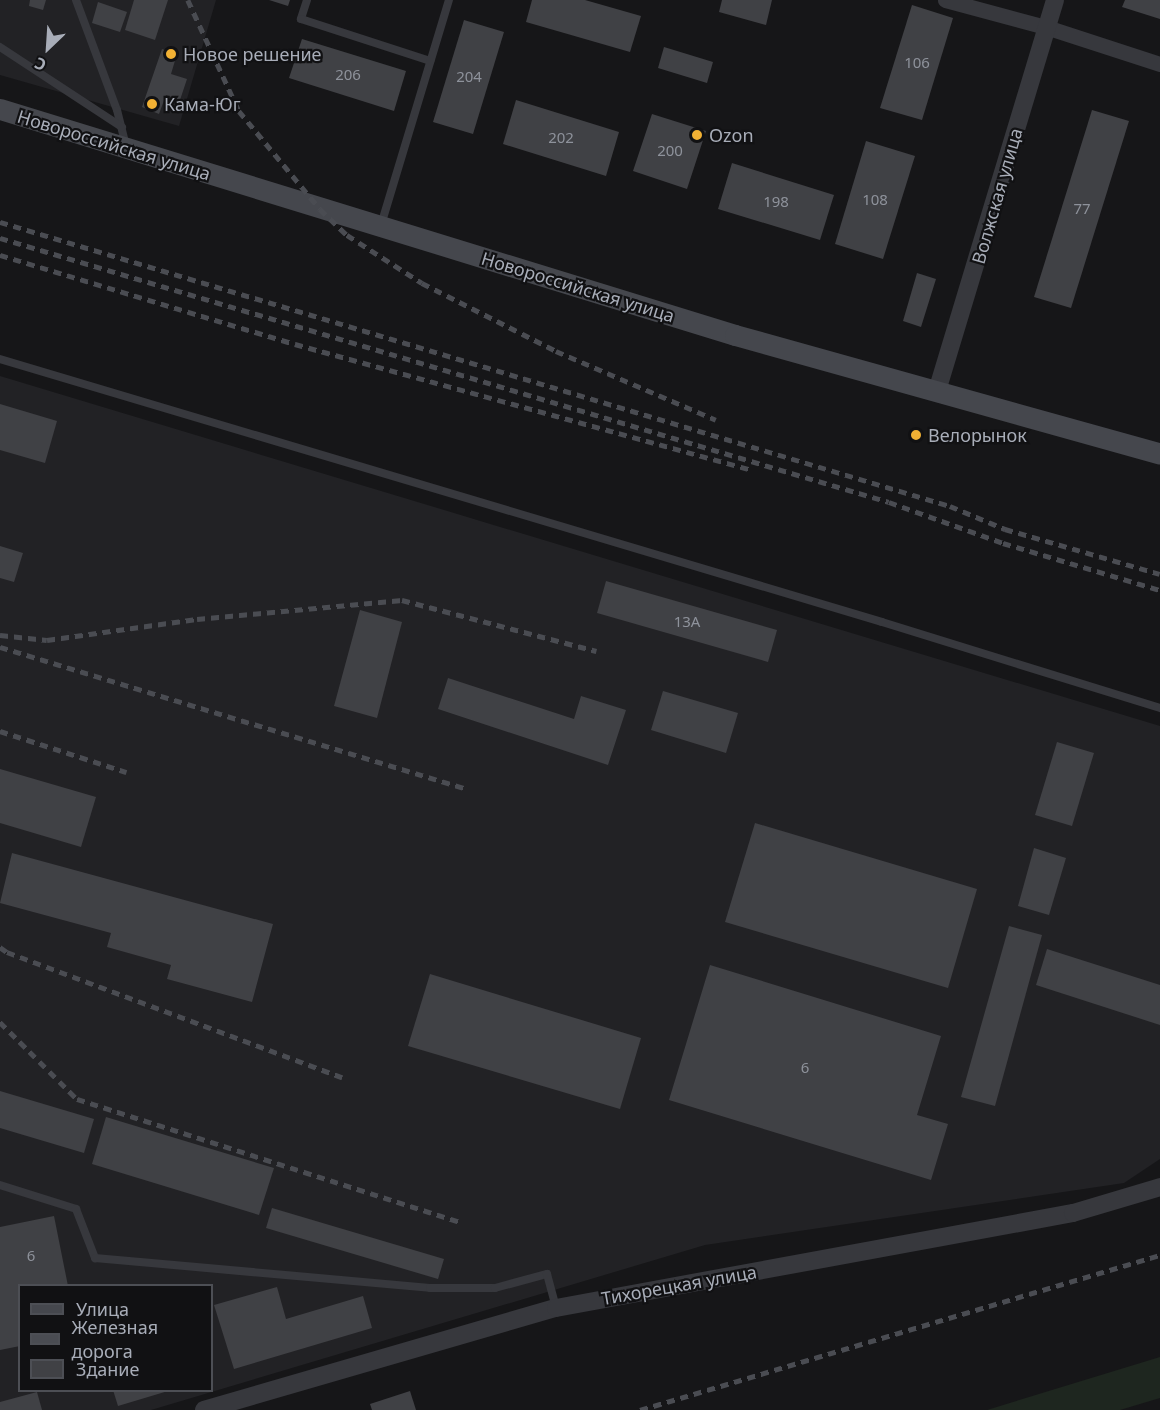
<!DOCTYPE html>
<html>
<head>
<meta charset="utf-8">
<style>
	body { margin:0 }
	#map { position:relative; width:1160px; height:1410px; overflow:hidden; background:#161618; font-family:"Noto Sans",sans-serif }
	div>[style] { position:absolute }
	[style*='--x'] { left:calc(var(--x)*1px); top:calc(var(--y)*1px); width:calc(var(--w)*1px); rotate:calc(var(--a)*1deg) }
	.built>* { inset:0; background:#222225 }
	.green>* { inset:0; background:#1e261f }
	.building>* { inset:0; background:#404145 }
	.service>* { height:8px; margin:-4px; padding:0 4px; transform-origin:4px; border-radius:4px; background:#37383d }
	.minor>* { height:15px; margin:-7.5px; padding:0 7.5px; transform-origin:7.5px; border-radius:7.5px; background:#37383d }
	.tertiary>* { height:18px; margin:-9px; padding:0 9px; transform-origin:9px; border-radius:9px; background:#37383d }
	.secondary>* { height:21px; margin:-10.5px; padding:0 10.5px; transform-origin:10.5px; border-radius:10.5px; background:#45474d }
	.rail>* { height:4.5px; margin-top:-2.25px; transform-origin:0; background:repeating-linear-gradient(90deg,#4a4c52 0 8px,transparent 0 14px) }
	.dots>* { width:16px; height:16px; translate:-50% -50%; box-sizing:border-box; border:3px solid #111113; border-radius:50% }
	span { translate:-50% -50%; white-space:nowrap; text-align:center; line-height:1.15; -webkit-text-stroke:4.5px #111113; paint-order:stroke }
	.number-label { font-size:15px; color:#8e929b }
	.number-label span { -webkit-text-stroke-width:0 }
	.poi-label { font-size:18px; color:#a8adb8 }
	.left { translate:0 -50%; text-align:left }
	.street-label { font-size:18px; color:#a8adb8 }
	.legend { position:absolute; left:18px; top:1284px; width:195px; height:108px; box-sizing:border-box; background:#111113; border:2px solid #4d4f55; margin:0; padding:8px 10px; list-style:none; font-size:18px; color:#a8adb8 }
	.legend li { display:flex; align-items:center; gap:12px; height:30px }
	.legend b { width:30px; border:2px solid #4d4f55 }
	.north { position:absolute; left:18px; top:18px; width:60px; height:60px; -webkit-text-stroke:4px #111113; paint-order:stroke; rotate:205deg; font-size:16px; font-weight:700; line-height:24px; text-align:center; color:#a8adb8 }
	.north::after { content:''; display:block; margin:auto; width:21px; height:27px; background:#a8adb8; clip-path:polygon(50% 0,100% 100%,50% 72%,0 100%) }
</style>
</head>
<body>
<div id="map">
	<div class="built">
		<i style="clip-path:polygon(0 0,216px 0,179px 126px,0 75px)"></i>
		<i style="clip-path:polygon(evenodd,0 376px,1160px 726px,1160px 1159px,1124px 1183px,705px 1245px,151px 1410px,0 1410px,0 376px,20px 1286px,212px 1286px,212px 1390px,20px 1390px,20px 1286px)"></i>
	</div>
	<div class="green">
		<i style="clip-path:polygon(1160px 1357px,1160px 1398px,1120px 1410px,987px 1410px)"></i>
	</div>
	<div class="building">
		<i style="clip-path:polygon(30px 0,46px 0,43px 10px,29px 6px)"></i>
		<i style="clip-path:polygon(134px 0,168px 0,155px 40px,125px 30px)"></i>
		<i style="clip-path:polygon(269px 0,290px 0,288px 6px)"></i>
		<i style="clip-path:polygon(532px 0,585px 0,641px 16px,630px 52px,526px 22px)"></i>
		<i style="clip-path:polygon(722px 0,772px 0,766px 25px,719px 12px)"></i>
		<i style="clip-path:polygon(1125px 0,1160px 0,1160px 19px,1122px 7px)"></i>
		<i style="clip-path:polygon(98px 2px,127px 12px,120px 32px,92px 23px)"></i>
		<i style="clip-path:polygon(912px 5px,953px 18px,922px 120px,880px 108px)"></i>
		<i style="clip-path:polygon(464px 20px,504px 32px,473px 134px,433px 122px)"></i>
		<i style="clip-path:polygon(302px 39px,406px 71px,394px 111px,289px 78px)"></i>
		<i style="clip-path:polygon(664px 47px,713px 62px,707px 83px,658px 68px)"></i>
		<i style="clip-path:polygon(162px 49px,177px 54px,171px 74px,187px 79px,180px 100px,166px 95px,159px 114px,142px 107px)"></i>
		<i style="clip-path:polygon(516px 100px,619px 132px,606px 176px,503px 144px)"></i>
		<i style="clip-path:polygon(1092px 110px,1129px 121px,1071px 308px,1034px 297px)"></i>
		<i style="clip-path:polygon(652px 114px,706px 131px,687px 189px,633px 171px)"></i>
		<i style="clip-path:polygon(866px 141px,915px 156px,883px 259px,835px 244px)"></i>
		<i style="clip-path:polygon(732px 163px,834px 195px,820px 240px,718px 209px)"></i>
		<i style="clip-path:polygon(917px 273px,936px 279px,921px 327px,903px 321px)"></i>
		<i style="clip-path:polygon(0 404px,57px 421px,45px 463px,0 450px)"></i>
		<i style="clip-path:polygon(0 546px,23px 553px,14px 582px,0 578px)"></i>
		<i style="clip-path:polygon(606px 581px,777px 630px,768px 662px,597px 613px)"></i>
		<i style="clip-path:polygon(360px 610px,402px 622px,377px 718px,334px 706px)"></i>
		<i style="clip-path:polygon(448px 678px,574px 719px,581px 696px,626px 710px,608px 765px,438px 709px)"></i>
		<i style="clip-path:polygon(663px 691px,738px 713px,726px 753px,651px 730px)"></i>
		<i style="clip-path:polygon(1057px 742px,1094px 753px,1072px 826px,1035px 815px)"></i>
		<i style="clip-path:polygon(0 769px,96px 797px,81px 847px,0 823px)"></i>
		<i style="clip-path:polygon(755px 823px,977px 889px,948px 988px,725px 922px)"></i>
		<i style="clip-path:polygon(1034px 848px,1066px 858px,1049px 915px,1018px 906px)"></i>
		<i style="clip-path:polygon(12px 853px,273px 924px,252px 1002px,167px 979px,171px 965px,107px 947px,111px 933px,0 903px)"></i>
		<i style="clip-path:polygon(1009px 926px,1042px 935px,995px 1106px,961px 1097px)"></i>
		<i style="clip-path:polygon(1047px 949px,1160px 985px,1160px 1025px,1036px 985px)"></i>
		<i style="clip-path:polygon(710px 965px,941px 1036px,917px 1115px,948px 1124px,931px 1180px,669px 1100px)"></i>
		<i style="clip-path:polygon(430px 974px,641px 1038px,620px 1109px,408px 1046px)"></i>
		<i style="clip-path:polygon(0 1091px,94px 1119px,84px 1153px,0 1128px)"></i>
		<i style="clip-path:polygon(106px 1117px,274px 1168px,259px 1215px,92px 1164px)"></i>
		<i style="clip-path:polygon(272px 1208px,444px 1259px,438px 1279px,266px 1228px)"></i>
		<i style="clip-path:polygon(54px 1216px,68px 1286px,20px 1286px,20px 1346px,0 1350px,0 1227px)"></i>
		<i style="clip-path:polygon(277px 1287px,286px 1319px,363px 1296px,372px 1328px,234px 1369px,214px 1305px)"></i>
		<i style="clip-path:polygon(113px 1390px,168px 1390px,168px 1391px,118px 1406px)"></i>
		<i style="clip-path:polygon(410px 1391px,416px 1410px,372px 1410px,370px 1404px)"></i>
		<i style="clip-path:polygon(37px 1392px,42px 1410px,0 1410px,0 1402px)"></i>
	</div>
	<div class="service">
		<i style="--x:76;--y:0;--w:117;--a:69.6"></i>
		<i style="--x:117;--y:110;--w:36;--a:76"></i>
		<i style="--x:307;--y:0;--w:20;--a:108"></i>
		<i style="--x:301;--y:19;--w:136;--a:18"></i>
		<i style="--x:0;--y:47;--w:146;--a:33.3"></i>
		<i style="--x:381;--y:225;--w:235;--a:-73.2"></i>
		<i style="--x:0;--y:359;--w:920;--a:16.6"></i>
		<i style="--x:882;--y:622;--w:291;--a:17.2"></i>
		<i style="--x:0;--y:1185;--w:80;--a:17.5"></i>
		<i style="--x:76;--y:1209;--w:53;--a:68.8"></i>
		<i style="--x:95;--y:1258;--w:336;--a:5.1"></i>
		<i style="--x:430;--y:1288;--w:65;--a:0"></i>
		<i style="--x:495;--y:1288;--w:54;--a:-15.1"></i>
		<i style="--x:547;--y:1274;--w:35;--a:75"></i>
	</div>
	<div class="minor">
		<i style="--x:945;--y:0;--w:105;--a:15"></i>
		<i style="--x:1046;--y:27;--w:120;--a:18"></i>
	</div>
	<div class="tertiary">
		<i style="--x:937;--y:391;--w:408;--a:-73.2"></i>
		<i style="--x:204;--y:1410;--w:366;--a:-16.2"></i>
		<i style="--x:556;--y:1308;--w:526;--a:-10.41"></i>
		<i style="--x:1073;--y:1213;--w:91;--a:-16.6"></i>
	</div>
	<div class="secondary">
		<i style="--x:0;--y:109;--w:769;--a:17.09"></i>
		<i style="--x:735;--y:335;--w:441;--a:15.6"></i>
	</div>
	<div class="rail">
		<i style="--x:188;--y:0;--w:122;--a:65.3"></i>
		<i style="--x:239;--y:111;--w:127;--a:50.4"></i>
		<i style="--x:320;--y:209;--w:37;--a:44"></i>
		<i style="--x:347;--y:235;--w:89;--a:32.6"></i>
		<i style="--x:422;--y:283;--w:150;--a:26.9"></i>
		<i style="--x:556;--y:351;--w:174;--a:23.3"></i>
		<i style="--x:0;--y:222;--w:992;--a:16.64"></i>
		<i style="--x:950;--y:506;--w:60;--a:22.7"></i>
		<i style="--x:1005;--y:529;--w:161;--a:16.2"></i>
		<i style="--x:0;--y:238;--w:927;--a:16.54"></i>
		<i style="--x:889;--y:502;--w:121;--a:19.8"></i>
		<i style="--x:1003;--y:543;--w:164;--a:16.7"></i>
		<i style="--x:0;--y:255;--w:308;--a:16.8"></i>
		<i style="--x:295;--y:344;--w:471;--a:15.4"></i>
		<i style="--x:0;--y:635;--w:47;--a:6.1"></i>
		<i style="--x:47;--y:640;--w:151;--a:-8"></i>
		<i style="--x:197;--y:619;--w:206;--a:-5.3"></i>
		<i style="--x:402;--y:600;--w:201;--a:14.7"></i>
		<i style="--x:0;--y:647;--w:488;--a:16.9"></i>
		<i style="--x:0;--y:731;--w:133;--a:18"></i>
		<i style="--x:0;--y:947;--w:9;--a:36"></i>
		<i style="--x:7;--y:952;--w:358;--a:20.5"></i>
		<i style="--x:0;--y:1022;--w:109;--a:45"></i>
		<i style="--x:77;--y:1099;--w:402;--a:17.8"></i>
		<i style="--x:640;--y:1410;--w:543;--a:-16.6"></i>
	</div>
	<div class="dots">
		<i style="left:171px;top:54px;background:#f2b134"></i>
		<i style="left:152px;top:104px;background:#f2b134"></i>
		<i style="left:697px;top:135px;background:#f2b134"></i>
		<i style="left:916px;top:435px;background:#f2b134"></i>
	</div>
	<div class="number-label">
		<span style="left:917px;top:63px">106</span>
		<span style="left:348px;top:75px">206</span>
		<span style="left:469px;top:77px">204</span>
		<span style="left:561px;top:138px">202</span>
		<span style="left:670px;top:151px">200</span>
		<span style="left:875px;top:200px">108</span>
		<span style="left:776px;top:202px">198</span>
		<span style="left:1082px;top:209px">77</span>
		<span style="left:687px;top:622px">13А</span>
		<span style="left:805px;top:1068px">6</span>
		<span style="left:31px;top:1256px">6</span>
	</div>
	<div class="poi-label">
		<span class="left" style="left:183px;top:54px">Новое решение</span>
		<span class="left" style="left:164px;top:104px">Кама-Юг</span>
		<span class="left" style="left:709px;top:135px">Ozon</span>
		<span class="left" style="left:928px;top:435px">Велорынок</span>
	</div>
	<div class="street-label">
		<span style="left:114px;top:145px;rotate:17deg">Новороссийская улица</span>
		<span style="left:997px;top:196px;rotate:-74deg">Волжская улица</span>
		<span style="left:578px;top:287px;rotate:17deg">Новороссийская улица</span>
		<span style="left:679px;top:1285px;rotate:-10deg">Тихорецкая улица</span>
	</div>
	<ul class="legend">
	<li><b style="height:8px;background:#45474d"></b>Улица</li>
	<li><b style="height:8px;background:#4a4c52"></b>Железная дорога</li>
	<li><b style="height:16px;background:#404145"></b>Здание</li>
	</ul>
	<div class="north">С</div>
</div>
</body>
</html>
